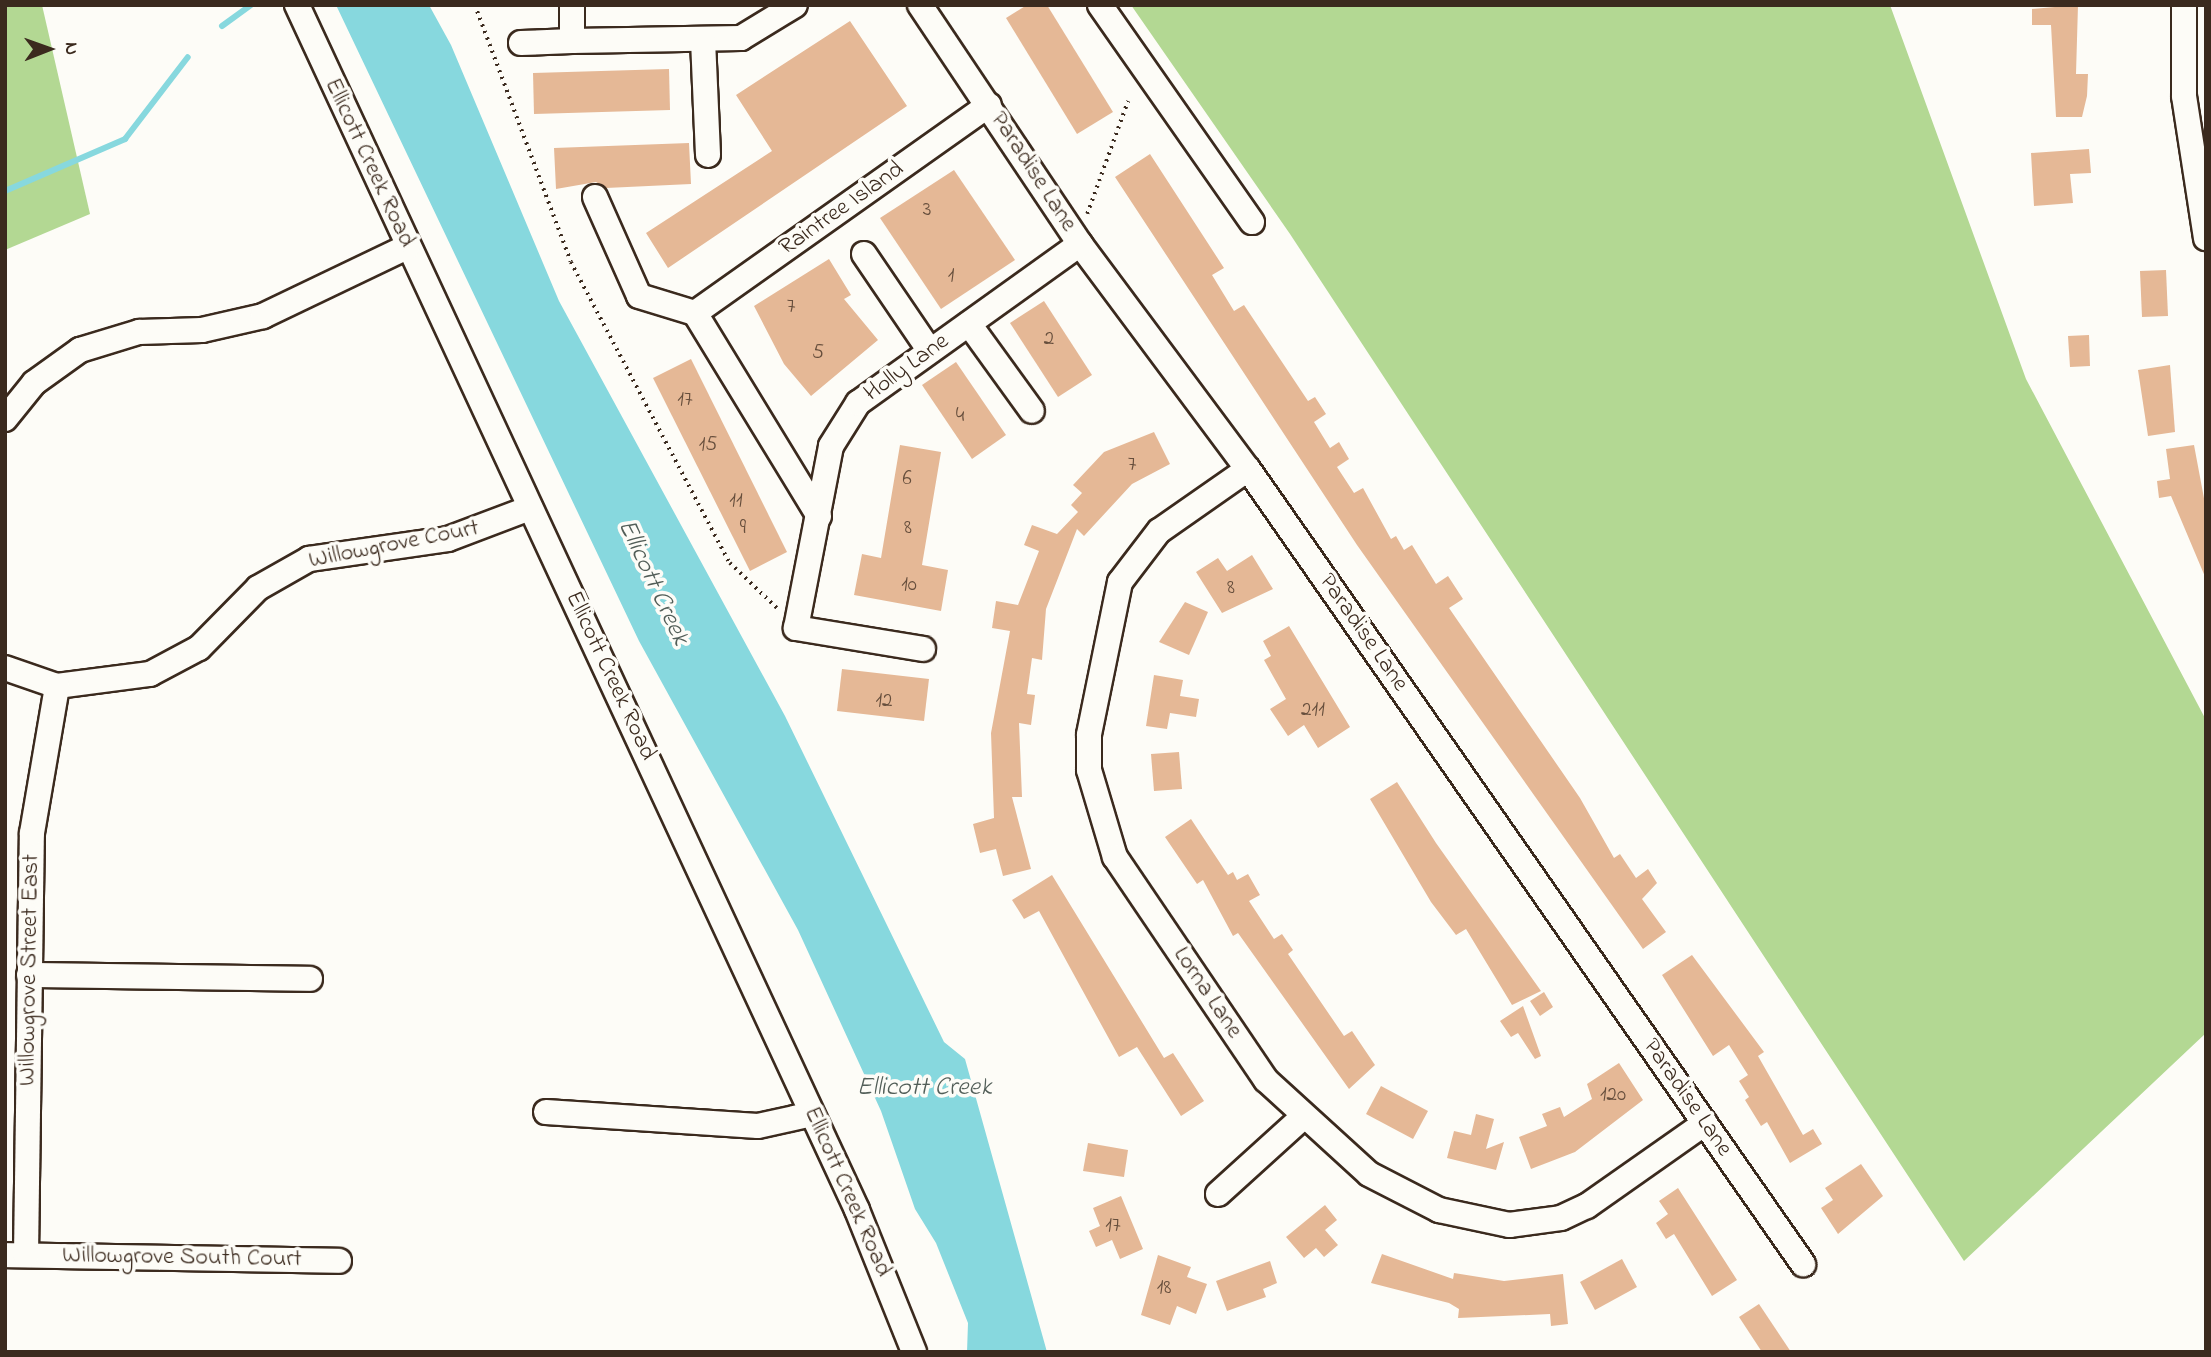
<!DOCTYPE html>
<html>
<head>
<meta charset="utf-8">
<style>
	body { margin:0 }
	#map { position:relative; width:2211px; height:1357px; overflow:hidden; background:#fdfcf7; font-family:"Indie Flower",sans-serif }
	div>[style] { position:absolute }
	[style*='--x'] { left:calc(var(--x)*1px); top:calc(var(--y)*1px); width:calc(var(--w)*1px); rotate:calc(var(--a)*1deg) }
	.green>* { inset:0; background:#b3d893 }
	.water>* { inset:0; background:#87d8de }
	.stream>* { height:6px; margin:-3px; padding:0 3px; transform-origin:3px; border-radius:3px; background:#87d8de }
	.building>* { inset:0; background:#e5b896 }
	.path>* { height:3.5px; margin-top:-1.75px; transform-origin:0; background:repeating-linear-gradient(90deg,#3b2a1e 0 2px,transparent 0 7px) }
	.roads { filter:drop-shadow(2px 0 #3b2a1e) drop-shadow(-2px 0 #3b2a1e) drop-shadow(0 2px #3b2a1e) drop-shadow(0 -2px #3b2a1e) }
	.minor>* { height:24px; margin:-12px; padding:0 12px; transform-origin:12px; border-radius:12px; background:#fdfcf7 }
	span { translate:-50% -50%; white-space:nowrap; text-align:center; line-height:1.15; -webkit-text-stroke:7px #fdfcf7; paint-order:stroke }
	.number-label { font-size:21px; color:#664e3c }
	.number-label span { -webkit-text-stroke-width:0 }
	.street-label { font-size:24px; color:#3b2a1e }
	.water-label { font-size:26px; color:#525e58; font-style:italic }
	.frame { position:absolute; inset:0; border:7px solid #3b2a1e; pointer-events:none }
	.north { position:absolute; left:14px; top:14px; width:70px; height:70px; -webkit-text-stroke:5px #fdfcf7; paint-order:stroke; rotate:89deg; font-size:19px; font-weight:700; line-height:28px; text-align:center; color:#3b2a1e }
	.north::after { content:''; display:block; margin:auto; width:24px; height:32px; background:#3b2a1e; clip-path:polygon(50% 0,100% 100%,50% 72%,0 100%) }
</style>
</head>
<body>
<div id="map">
	<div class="green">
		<i style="clip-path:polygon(5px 5px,42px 5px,90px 214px,5px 250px)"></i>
		<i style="clip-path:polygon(1131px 5px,1890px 5px,2026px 379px,2206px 720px,2206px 1033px,1964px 1261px,1290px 234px)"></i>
	</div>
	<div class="water">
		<i style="clip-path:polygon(336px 5px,429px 5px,451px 45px,559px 301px,785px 716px,944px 1042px,965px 1059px,1047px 1352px,967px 1352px,968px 1323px,936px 1243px,915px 1209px,881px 1111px,798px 930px,639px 641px)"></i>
	</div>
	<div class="stream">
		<i style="--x:222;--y:26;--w:36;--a:-36"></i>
		<i style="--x:5;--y:191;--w:131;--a:-23.4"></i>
		<i style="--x:125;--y:139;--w:103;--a:-52.5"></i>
	</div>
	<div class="building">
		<i style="clip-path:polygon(1027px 5px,1047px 5px,1113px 112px,1077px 134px,1006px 18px)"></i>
		<i style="clip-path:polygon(2078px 5px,2076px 74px,2088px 74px,2087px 96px,2082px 117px,2056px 117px,2051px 25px,2032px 25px,2032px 9px)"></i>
		<i style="clip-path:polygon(850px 21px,907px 106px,668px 268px,646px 233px,772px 151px,736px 95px)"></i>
		<i style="clip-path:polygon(669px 69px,670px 110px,534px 114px,533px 73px)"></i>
		<i style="clip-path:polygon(689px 143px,691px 184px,606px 188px,596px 182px,556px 189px,554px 148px)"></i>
		<i style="clip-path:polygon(2089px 149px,2091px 173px,2070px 174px,2073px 203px,2034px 206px,2031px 153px)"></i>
		<i style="clip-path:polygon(1150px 154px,1224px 268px,1212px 275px,1234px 311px,1244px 305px,1308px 401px,1315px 397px,1326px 414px,1314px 422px,1330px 448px,1339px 442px,1349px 459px,1337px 467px,1354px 493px,1363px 488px,1391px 539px,1396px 536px,1404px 550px,1412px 545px,1436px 584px,1448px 576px,1463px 599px,1449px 608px,1580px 798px,1614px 858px,1620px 854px,1636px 878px,1648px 869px,1657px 883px,1642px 899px,1666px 932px,1643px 949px,1357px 545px,1115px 177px)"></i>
		<i style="clip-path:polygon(954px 170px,1015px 260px,941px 309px,880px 218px)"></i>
		<i style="clip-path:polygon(829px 259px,851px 295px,844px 299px,878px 340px,811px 396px,784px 364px,754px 306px)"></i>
		<i style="clip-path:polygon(2166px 270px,2168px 316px,2142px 317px,2140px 271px)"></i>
		<i style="clip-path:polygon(1044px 301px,1092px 375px,1058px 397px,1010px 323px)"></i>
		<i style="clip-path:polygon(2089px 335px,2090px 366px,2070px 367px,2068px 336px)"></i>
		<i style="clip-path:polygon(691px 359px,787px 552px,750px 571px,653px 378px)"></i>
		<i style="clip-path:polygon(956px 362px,1006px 435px,972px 459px,922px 385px)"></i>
		<i style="clip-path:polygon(2170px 365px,2175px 432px,2148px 436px,2138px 370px)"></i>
		<i style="clip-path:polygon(1154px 432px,1170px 464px,1132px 484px,1084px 536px,1077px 529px,1046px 609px,1042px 660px,1032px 658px,1027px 694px,1035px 695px,1031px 725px,1019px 723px,1022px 797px,1012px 797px,1031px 869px,1003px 876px,996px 849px,980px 853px,973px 824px,994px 818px,991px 733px,1010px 631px,992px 628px,996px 601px,1018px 605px,1039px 551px,1024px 545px,1032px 525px,1057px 534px,1078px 512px,1071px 505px,1082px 493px,1073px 485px,1104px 452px)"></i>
		<i style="clip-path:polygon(900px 445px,941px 452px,922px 565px,948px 570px,941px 611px,854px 595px,862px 554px,881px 558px)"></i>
		<i style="clip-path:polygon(2194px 445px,2206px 509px,2206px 579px,2171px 496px,2159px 498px,2157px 481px,2170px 479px,2166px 449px)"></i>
		<i style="clip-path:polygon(1252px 555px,1273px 589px,1222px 613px,1196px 572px,1218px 558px,1227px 571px)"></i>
		<i style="clip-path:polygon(1185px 602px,1208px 612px,1189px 655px,1159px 642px)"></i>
		<i style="clip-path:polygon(1289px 626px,1350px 727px,1318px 748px,1304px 725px,1288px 736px,1270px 709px,1286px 699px,1264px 660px,1271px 656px,1263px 641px)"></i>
		<i style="clip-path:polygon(842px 669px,929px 679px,924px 721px,837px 711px)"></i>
		<i style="clip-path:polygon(1154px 675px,1183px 680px,1180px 696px,1199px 699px,1196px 717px,1170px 713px,1167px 729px,1146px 726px)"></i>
		<i style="clip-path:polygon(1179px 752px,1182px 789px,1154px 791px,1151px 754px)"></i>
		<i style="clip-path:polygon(1397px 782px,1436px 843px,1541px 991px,1512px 1005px,1466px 929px,1456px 935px,1431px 902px,1370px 799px)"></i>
		<i style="clip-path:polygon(1191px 819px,1228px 875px,1233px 872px,1237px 880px,1248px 874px,1260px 895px,1249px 901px,1274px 939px,1282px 934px,1293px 950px,1288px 954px,1344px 1036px,1352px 1031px,1375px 1065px,1349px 1089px,1238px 933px,1233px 936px,1203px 880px,1197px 884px,1165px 837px)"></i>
		<i style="clip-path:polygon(1052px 875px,1164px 1058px,1173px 1053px,1204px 1101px,1181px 1116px,1137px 1047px,1119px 1057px,1039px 911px,1024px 919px,1012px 900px)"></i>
		<i style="clip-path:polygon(1692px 955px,1764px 1052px,1758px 1056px,1803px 1135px,1813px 1129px,1822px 1144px,1790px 1163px,1767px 1122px,1761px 1126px,1745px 1100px,1749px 1097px,1739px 1081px,1748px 1075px,1729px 1045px,1713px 1056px,1662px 975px)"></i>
		<i style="clip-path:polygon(1544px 992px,1553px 1007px,1540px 1016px,1530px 1001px)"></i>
		<i style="clip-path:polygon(1523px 1006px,1541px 1056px,1535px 1059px,1518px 1033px,1511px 1037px,1500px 1021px)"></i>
		<i style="clip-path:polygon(1619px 1063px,1643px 1100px,1575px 1152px,1531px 1169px,1519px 1137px,1547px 1126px,1542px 1114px,1560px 1107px,1564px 1117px,1592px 1099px,1587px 1084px)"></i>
		<i style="clip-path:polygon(1381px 1086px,1428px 1111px,1413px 1139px,1366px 1114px)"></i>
		<i style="clip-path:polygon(1476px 1114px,1494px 1119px,1486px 1149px,1504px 1142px,1496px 1170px,1447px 1158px,1454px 1131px,1471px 1135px)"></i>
		<i style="clip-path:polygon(1088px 1143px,1128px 1150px,1124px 1177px,1083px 1171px)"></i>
		<i style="clip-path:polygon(1861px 1164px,1883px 1196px,1838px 1234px,1821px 1208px,1833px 1200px,1825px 1188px)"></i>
		<i style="clip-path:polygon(1678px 1188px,1737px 1280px,1712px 1296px,1674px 1234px,1666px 1239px,1656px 1223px,1668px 1214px,1659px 1201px)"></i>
		<i style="clip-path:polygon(1121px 1196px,1143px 1249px,1120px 1259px,1112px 1240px,1096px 1247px,1089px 1231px,1100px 1226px,1093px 1208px)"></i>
		<i style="clip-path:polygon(1325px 1205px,1337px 1220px,1325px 1230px,1338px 1245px,1324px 1257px,1316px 1248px,1304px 1258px,1286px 1237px)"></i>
		<i style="clip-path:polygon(1382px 1254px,1453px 1279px,1454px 1273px,1504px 1281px,1563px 1274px,1568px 1324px,1551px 1326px,1550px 1314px,1458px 1318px,1459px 1309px,1449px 1303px,1371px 1283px)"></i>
		<i style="clip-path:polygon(1158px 1255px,1191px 1267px,1187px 1277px,1207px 1284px,1196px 1314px,1177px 1306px,1170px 1325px,1141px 1315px)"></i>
		<i style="clip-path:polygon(1622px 1259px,1637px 1287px,1595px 1310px,1580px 1282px)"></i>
		<i style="clip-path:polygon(1270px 1261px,1277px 1283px,1263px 1289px,1266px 1297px,1227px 1311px,1216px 1281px)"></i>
		<i style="clip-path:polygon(1759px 1304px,1791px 1352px,1762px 1352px,1739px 1317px)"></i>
	</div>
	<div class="path">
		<i style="--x:475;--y:5;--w:274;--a:69.5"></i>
		<i style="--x:571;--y:262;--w:340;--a:62.2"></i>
		<i style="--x:730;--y:563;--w:65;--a:43.8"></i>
		<i style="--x:1087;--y:214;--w:120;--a:-70.1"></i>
	</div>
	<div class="roads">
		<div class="minor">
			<i style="--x:297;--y:5;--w:1329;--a:65.07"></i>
			<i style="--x:857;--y:1210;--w:153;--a:68.1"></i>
			<i style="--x:572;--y:5;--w:36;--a:90"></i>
			<i style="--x:572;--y:41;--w:169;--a:-1"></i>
			<i style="--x:741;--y:38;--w:63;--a:-31.4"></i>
			<i style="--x:920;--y:5;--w:288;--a:56.2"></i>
			<i style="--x:1080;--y:244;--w:281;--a:53.3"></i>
			<i style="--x:1248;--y:469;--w:970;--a:55.08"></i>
			<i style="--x:1100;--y:5;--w:265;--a:55"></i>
			<i style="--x:2184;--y:5;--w:91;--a:90"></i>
			<i style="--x:2184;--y:96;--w:144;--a:81.2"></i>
			<i style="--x:703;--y:40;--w:115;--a:87.5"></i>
			<i style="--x:521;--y:43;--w:51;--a:-2.2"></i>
			<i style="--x:595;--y:197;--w:108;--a:66"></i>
			<i style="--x:639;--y:296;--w:59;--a:16.9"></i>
			<i style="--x:695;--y:313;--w:238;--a:58.6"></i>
			<i style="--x:864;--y:254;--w:117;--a:55.8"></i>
			<i style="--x:695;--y:313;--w:360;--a:-35.3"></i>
			<i style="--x:969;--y:324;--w:107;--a:54.1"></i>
			<i style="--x:5;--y:419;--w:46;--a:-51.1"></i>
			<i style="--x:34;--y:383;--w:57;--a:-35.7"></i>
			<i style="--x:80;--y:350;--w:62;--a:-17"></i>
			<i style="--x:139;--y:332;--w:63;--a:-1.8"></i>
			<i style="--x:202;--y:330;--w:63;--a:-12.9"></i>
			<i style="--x:263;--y:316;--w:160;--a:-25.6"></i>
			<i style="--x:1248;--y:469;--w:108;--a:145.1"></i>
			<i style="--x:1159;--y:531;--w:64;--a:127.4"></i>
			<i style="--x:1120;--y:582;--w:156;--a:101.5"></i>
			<i style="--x:1089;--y:735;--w:35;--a:90"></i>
			<i style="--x:1089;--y:770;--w:91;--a:73.4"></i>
			<i style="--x:1115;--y:857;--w:269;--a:55.9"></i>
			<i style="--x:1266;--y:1080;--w:139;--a:42.4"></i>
			<i style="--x:1369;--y:1174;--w:79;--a:27.2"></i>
			<i style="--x:1439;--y:1210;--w:72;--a:12.1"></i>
			<i style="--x:1509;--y:1225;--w:52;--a:-7.7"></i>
			<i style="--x:1561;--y:1218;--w:29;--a:-25"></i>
			<i style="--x:1587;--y:1206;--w:144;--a:-35.1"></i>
			<i style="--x:923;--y:649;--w:129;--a:-170.6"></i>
			<i style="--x:796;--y:628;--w:185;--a:-79.1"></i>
			<i style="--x:831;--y:446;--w:51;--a:-57.9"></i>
			<i style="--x:858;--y:403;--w:273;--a:-35.6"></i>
			<i style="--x:5;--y:668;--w:55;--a:19.1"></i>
			<i style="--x:57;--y:686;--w:94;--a:-7.4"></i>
			<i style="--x:150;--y:674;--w:55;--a:-28"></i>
			<i style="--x:199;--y:648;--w:84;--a:-45.5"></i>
			<i style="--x:258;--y:588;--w:59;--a:-29.6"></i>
			<i style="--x:309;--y:559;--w:140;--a:-8.2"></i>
			<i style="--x:448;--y:539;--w:88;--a:-20.7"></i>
			<i style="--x:29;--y:975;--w:281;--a:0.8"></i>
			<i style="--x:546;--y:1112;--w:212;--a:3.8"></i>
			<i style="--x:758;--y:1126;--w:55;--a:-12.5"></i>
			<i style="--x:1218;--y:1194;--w:115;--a:-42.2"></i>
			<i style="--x:5;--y:1255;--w:334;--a:1"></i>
			<i style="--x:26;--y:1255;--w:422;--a:-89.2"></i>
			<i style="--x:32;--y:833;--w:149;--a:-80.3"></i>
		</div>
	</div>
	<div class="number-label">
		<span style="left:927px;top:210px">3</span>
		<span style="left:951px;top:276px">1</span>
		<span style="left:791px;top:307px">7</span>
		<span style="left:1049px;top:339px">2</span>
		<span style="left:818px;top:353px">5</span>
		<span style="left:685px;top:400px">17</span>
		<span style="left:960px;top:416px">4</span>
		<span style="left:708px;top:445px">15</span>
		<span style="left:1132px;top:465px">7</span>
		<span style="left:907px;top:479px">6</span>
		<span style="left:736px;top:501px">11</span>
		<span style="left:743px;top:528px">9</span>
		<span style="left:908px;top:528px">8</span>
		<span style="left:909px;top:585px">10</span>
		<span style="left:1231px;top:588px">8</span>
		<span style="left:884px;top:701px">12</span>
		<span style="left:1313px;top:710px">211</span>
		<span style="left:1613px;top:1095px">120</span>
		<span style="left:1113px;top:1226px">17</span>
		<span style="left:1164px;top:1288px">18</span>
	</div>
	<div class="street-label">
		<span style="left:369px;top:163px;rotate:65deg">Ellicott Creek Road</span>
		<span style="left:1033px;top:172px;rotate:57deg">Paradise Lane</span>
		<span style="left:842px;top:209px;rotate:-35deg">Raintree Island</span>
		<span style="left:907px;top:368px;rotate:-36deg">Holly Lane</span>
		<span style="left:394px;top:545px;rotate:-11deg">Willowgrove Court</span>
		<span style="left:1363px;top:633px;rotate:55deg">Paradise Lane</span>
		<span style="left:610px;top:676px;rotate:65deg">Ellicott Creek Road</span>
		<span style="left:30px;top:970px;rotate:-89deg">Willowgrove Street East</span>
		<span style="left:1207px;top:993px;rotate:56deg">Lorna Lane</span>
		<span style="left:1687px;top:1098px;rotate:55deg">Paradise Lane</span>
		<span style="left:847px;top:1192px;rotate:66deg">Ellicott Creek Road</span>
		<span style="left:182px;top:1258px;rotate:1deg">Willowgrove South Court</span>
	</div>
	<div class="water-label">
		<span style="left:652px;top:583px;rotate:65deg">Ellicott Creek</span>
		<span style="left:924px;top:1089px">Ellicott Creek</span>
	</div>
	<div class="frame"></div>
	<div class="north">N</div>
</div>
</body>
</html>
